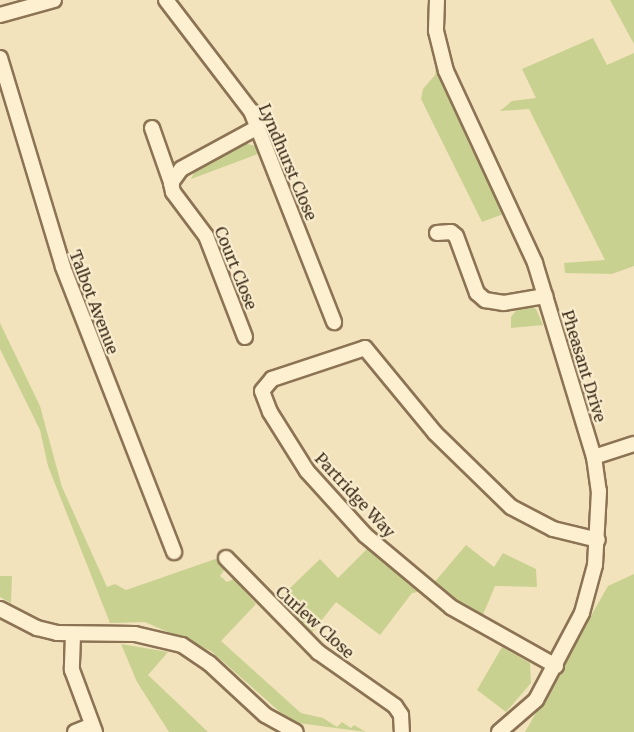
<!DOCTYPE html>
<html>
<head>
<meta charset="utf-8">
<style>
	body { margin:0 }
	#map { position:relative; width:634px; height:732px; overflow:hidden; background:#f2e3bd; font-family:Merriweather,serif }
	div>[style] { position:absolute }
	[style*='--x'] { left:calc(var(--x)*1px); top:calc(var(--y)*1px); width:calc(var(--w)*1px); rotate:calc(var(--a)*1deg) }
	.green>* { inset:0; background:#c9d190 }
	.roads { filter:drop-shadow(2px 0 #8c7354) drop-shadow(-2px 0 #8c7354) drop-shadow(0 2px #8c7354) drop-shadow(0 -2px #8c7354) }
	.minor>* { height:14px; margin:-7px; padding:0 7px; transform-origin:7px; border-radius:7px; background:#fcf0d1 }
	span { translate:-50% -50%; white-space:nowrap; text-align:center; line-height:1.15; -webkit-text-stroke:4.5px #f9edcd; paint-order:stroke }
	.street-label { font-size:16px; color:#3a2a1a }
</style>
</head>
<body>
<div id="map">
	<div class="green">
		<i style="clip-path:polygon(610px 0,634px 0,634px 44px)"></i>
		<i style="clip-path:polygon(593px 38px,607px 65px,634px 53px,634px 266px,612px 274px,565px 273px,564px 263px,605px 260px,529px 109px,500px 111px,512px 101px,536px 98px,522px 69px)"></i>
		<i style="clip-path:polygon(436px 65px,469px 144px,506px 213px,482px 222px,421px 99px,423px 89px,435px 75px)"></i>
		<i style="clip-path:polygon(243px 143px,256px 146px,265px 162px,262px 164px,258px 154px,191px 179px,194px 173px)"></i>
		<i style="clip-path:polygon(529px 306px,536px 309px,543px 325px,511px 328px,511px 317px,518px 308px)"></i>
		<i style="clip-path:polygon(0 323px,40px 406px,62px 487px,107px 587px,115px 584px,126px 590px,224px 556px,218px 561px,225px 569px,220px 576px,227px 582px,234px 579px,256px 604px,221px 641px,301px 713px,323px 718px,337px 727px,342px 722px,351px 728px,354px 725px,366px 732px,298px 723px,280px 712px,211px 651px,145px 622px,110px 623px,48px 466px,40px 430px,0 349px)"></i>
		<i style="clip-path:polygon(466px 545px,494px 567px,503px 553px,536px 569px,537px 587px,495px 586px,482px 617px,433px 584px)"></i>
		<i style="clip-path:polygon(368px 548px,418px 592px,412px 593px,380px 635px,336px 602px,310px 635px,271px 598px,284px 594px,320px 559px,338px 578px)"></i>
		<i style="clip-path:polygon(634px 574px,634px 732px,525px 732px,608px 586px)"></i>
		<i style="clip-path:polygon(0 576px,12px 576px,11px 603px,0 597px)"></i>
		<i style="clip-path:polygon(121px 644px,168px 652px,148px 675px,208px 732px,169px 732px,137px 682px)"></i>
		<i style="clip-path:polygon(502px 647px,530px 663px,531px 683px,506px 712px,477px 690px)"></i>
	</div>
	<div class="roads">
		<div class="minor">
			<i style="--x:166;--y:0;--w:140;--a:52.6"></i>
			<i style="--x:251;--y:111;--w:227;--a:68.5"></i>
			<i style="--x:437;--y:0;--w:31;--a:92"></i>
			<i style="--x:436;--y:31;--w:41;--a:76"></i>
			<i style="--x:446;--y:71;--w:212;--a:65.1"></i>
			<i style="--x:535;--y:263;--w:203;--a:73.1"></i>
			<i style="--x:594;--y:457;--w:34;--a:82"></i>
			<i style="--x:599;--y:491;--w:74;--a:93.1"></i>
			<i style="--x:595;--y:565;--w:50;--a:105.2"></i>
			<i style="--x:582;--y:613;--w:98;--a:117.9"></i>
			<i style="--x:536;--y:700;--w:49;--a:139.1"></i>
			<i style="--x:0;--y:15;--w:56;--a:-15.5"></i>
			<i style="--x:0;--y:58;--w:218;--a:73.2"></i>
			<i style="--x:63;--y:267;--w:306;--a:68.7"></i>
			<i style="--x:152;--y:128;--w:60;--a:70.7"></i>
			<i style="--x:437;--y:233;--w:14;--a:-4"></i>
			<i style="--x:451;--y:232;--w:6;--a:39"></i>
			<i style="--x:456;--y:236;--w:61;--a:69.8"></i>
			<i style="--x:477;--y:293;--w:11;--a:41"></i>
			<i style="--x:485;--y:300;--w:19;--a:9"></i>
			<i style="--x:504;--y:303;--w:42;--a:-9.7"></i>
			<i style="--x:245;--y:337;--w:108;--a:-111.1"></i>
			<i style="--x:206;--y:236;--w:55;--a:-126.9"></i>
			<i style="--x:173;--y:192;--w:9;--a:-103"></i>
			<i style="--x:171;--y:183;--w:17;--a:-54"></i>
			<i style="--x:181;--y:169;--w:88;--a:-28.6"></i>
			<i style="--x:594;--y:457;--w:42;--a:-18"></i>
			<i style="--x:226;--y:558;--w:132;--a:45.6"></i>
			<i style="--x:318;--y:652;--w:94;--a:35"></i>
			<i style="--x:395;--y:706;--w:11;--a:56"></i>
			<i style="--x:401;--y:715;--w:17;--a:87"></i>
			<i style="--x:0;--y:609;--w:42;--a:27.2"></i>
			<i style="--x:37;--y:628;--w:21;--a:14"></i>
			<i style="--x:57;--y:633;--w:78;--a:0.7"></i>
			<i style="--x:135;--y:634;--w:48;--a:13.2"></i>
			<i style="--x:182;--y:645;--w:32;--a:34"></i>
			<i style="--x:209;--y:663;--w:76;--a:42.9"></i>
			<i style="--x:265;--y:715;--w:35;--a:29"></i>
			<i style="--x:73;--y:635;--w:35;--a:92"></i>
			<i style="--x:72;--y:670;--w:66;--a:69.6"></i>
			<i style="--x:556;--y:666;--w:120;--a:-150.7"></i>
			<i style="--x:451;--y:607;--w:112;--a:-140.1"></i>
			<i style="--x:365;--y:535;--w:86;--a:-132.2"></i>
			<i style="--x:307;--y:471;--w:70;--a:-122.1"></i>
			<i style="--x:270;--y:412;--w:22;--a:-111"></i>
			<i style="--x:262;--y:391;--w:16;--a:-50"></i>
			<i style="--x:272;--y:379;--w:98;--a:-18.4"></i>
			<i style="--x:365;--y:348;--w:110;--a:50.5"></i>
			<i style="--x:435;--y:433;--w:106;--a:44.2"></i>
			<i style="--x:511;--y:507;--w:47;--a:27.6"></i>
			<i style="--x:553;--y:529;--w:46;--a:13.7"></i>
			<i style="--x:75;--y:732;--w:18;--a:-22"></i>
		</div>
	</div>
	<div class="street-label">
		<span style="left:288px;top:162px;rotate:67deg">Lyndhurst Close</span>
		<span style="left:236px;top:268px;rotate:68deg">Court Close</span>
		<span style="left:94px;top:302px;rotate:69deg">Talbot Avenue</span>
		<span style="left:584px;top:366px;rotate:73deg">Pheasant Drive</span>
		<span style="left:355px;top:495px;rotate:47deg">Partridge Way</span>
		<span style="left:315px;top:622px;rotate:42deg">Curlew Close</span>
	</div>
</div>
</body>
</html>
